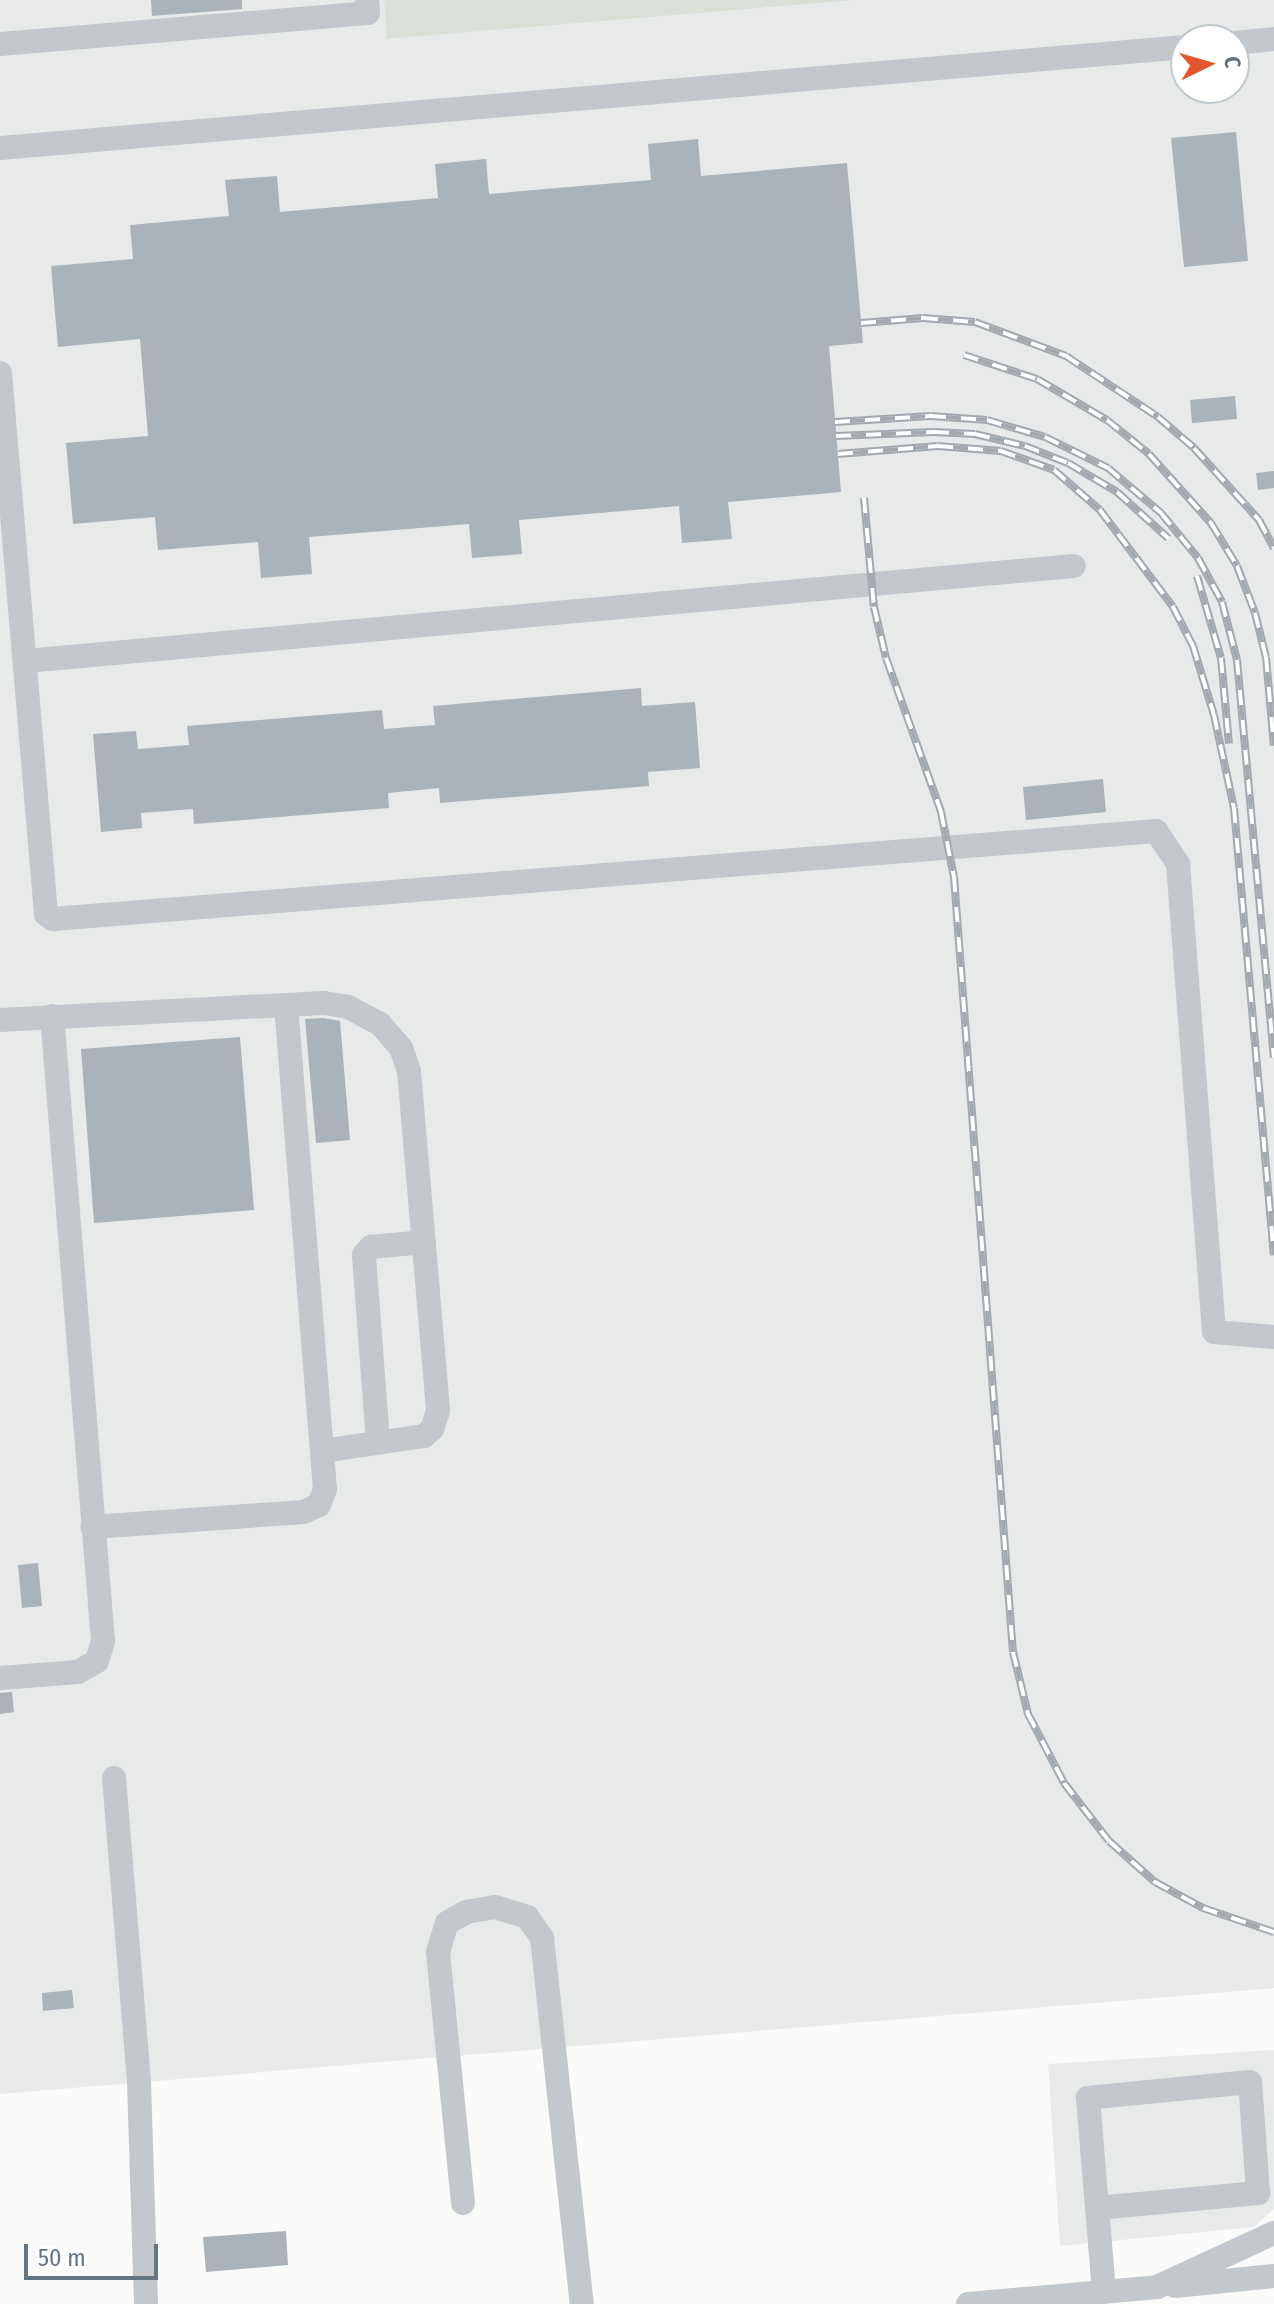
<!DOCTYPE html>
<html>
<head>
<meta charset="utf-8">
<style>
	body { margin:0 }
	#map { position:relative; width:1274px; height:2304px; overflow:hidden; background:#fafaf8; font-family:"Fira Sans Condensed",sans-serif }
	div>[style] { position:absolute }
	[style*='--x'] { left:calc(var(--x)*1px); top:calc(var(--y)*1px); width:calc(var(--w)*1px); rotate:calc(var(--a)*1deg) }
	.built>* { inset:0; background:#e8e9e9 }
	.green>* { inset:0; background:#dadfd7 }
	.building>* { inset:0; background:#aab3b9 }
	.minor>* { height:24px; margin:-12px; padding:0 12px; transform-origin:12px; border-radius:12px; background:#c3c8cc }
	.rail>* { height:8px; margin-top:-4px; transform-origin:0; background:repeating-linear-gradient(90deg,#fff 0 15px,#a2aab0 0 30px); box-sizing:border-box; border-block:2px solid #a2aab0 }
	span { translate:-50% -50%; white-space:nowrap; text-align:center; line-height:1.15; -webkit-text-stroke:8px #fff; paint-order:stroke }
	.north { position:absolute; left:1170px; top:24px; width:80px; height:80px; box-sizing:border-box; background:#fff; border:2px solid #c1c8cd; border-radius:50%; rotate:85deg; font-size:22px; font-weight:700; line-height:32px; text-align:center; color:#657683 }
	.north::after { content:''; display:block; margin:auto; width:28px; height:36px; background:#e4572e; clip-path:polygon(50% 0,100% 100%,50% 72%,0 100%) }
	.scale { position:absolute; left:24px; top:2244px; width:134px; height:36px; box-sizing:border-box; border:4px solid #657683; border-top:0; padding-left:10px; font-size:24px; line-height:28px; white-space:nowrap; color:#657683; -webkit-text-stroke:6px #fff; paint-order:stroke }
</style>
</head>
<body>
<div id="map">
	<div class="built">
		<i style="clip-path:polygon(evenodd,0 0,384px 0,387px 39px,856px 0,1274px 0,1274px 1988px,0 2094px,0 0,1186px 40px,1234px 40px,1234px 88px,1186px 88px,1186px 40px)"></i>
		<i style="clip-path:polygon(1274px 2050px,1274px 2209px,1254px 2227px,1060px 2246px,1048px 2064px)"></i>
	</div>
	<div class="green">
		<i style="clip-path:polygon(384px 0,856px 0,387px 39px)"></i>
	</div>
	<div class="building">
		<i style="clip-path:polygon(151px 0,242px 0,242px 9px,152px 16px)"></i>
		<i style="clip-path:polygon(1236px 132px,1248px 261px,1184px 267px,1171px 138px)"></i>
		<i style="clip-path:polygon(698px 139px,701px 176px,847px 163px,863px 343px,829px 346px,841px 492px,728px 502px,732px 539px,682px 543px,679px 506px,519px 520px,522px 554px,472px 558px,469px 524px,309px 537px,312px 574px,261px 578px,258px 542px,158px 550px,155px 517px,73px 524px,66px 443px,148px 436px,140px 339px,58px 347px,51px 266px,133px 259px,130px 225px,229px 216px,225px 180px,277px 176px,280px 212px,438px 198px,435px 164px,486px 159px,489px 194px,651px 180px,648px 144px)"></i>
		<i style="clip-path:polygon(1235px 396px,1237px 419px,1192px 423px,1190px 400px)"></i>
		<i style="clip-path:polygon(1274px 471px,1274px 488px,1258px 490px,1256px 473px)"></i>
		<i style="clip-path:polygon(641px 688px,642px 706px,695px 702px,700px 768px,648px 772px,649px 786px,440px 803px,439px 788px,388px 793px,389px 808px,194px 824px,193px 809px,141px 813px,142px 828px,101px 832px,93px 734px,136px 731px,138px 749px,189px 745px,187px 726px,382px 710px,384px 729px,435px 725px,433px 706px)"></i>
		<i style="clip-path:polygon(1103px 779px,1106px 812px,1026px 820px,1023px 787px)"></i>
		<i style="clip-path:polygon(323px 1018px,340px 1021px,350px 1140px,316px 1143px,305px 1019px)"></i>
		<i style="clip-path:polygon(240px 1037px,254px 1210px,94px 1223px,81px 1049px)"></i>
		<i style="clip-path:polygon(38px 1563px,42px 1606px,22px 1608px,18px 1565px)"></i>
		<i style="clip-path:polygon(12px 1692px,14px 1712px,0 1714px,0 1693px)"></i>
		<i style="clip-path:polygon(72px 1990px,74px 2008px,43px 2011px,42px 1993px)"></i>
		<i style="clip-path:polygon(286px 2231px,288px 2265px,206px 2272px,203px 2237px)"></i>
	</div>
	<div class="minor">
		<i style="--x:1234;--y:43;--w:40;--a:-5.7"></i>
		<i style="--x:0;--y:44;--w:369;--a:-4.8"></i>
		<i style="--x:368;--y:13;--w:13;--a:-94"></i>
		<i style="--x:0;--y:148;--w:1190;--a:-4.87"></i>
		<i style="--x:0;--y:373;--w:543;--a:85.14"></i>
		<i style="--x:46;--y:914;--w:9;--a:36"></i>
		<i style="--x:53;--y:919;--w:1107;--a:-4.56"></i>
		<i style="--x:1156;--y:831;--w:40;--a:56"></i>
		<i style="--x:1178;--y:864;--w:469;--a:85.6"></i>
		<i style="--x:1214;--y:1332;--w:60;--a:4.8"></i>
		<i style="--x:26;--y:661;--w:1052;--a:-5.18"></i>
		<i style="--x:286;--y:1005;--w:38;--a:-3"></i>
		<i style="--x:324;--y:1003;--w:24;--a:9"></i>
		<i style="--x:348;--y:1007;--w:36;--a:28"></i>
		<i style="--x:380;--y:1024;--w:32;--a:49"></i>
		<i style="--x:401;--y:1048;--w:24;--a:71"></i>
		<i style="--x:409;--y:1071;--w:341;--a:85.1"></i>
		<i style="--x:438;--y:1411;--w:19;--a:108"></i>
		<i style="--x:432;--y:1429;--w:11;--a:139"></i>
		<i style="--x:424;--y:1436;--w:102;--a:171.6"></i>
		<i style="--x:0;--y:1020;--w:286;--a:-3"></i>
		<i style="--x:286;--y:1005;--w:486;--a:85.4"></i>
		<i style="--x:325;--y:1489;--w:17;--a:111"></i>
		<i style="--x:319;--y:1505;--w:17;--a:156"></i>
		<i style="--x:303;--y:1512;--w:211;--a:175.9"></i>
		<i style="--x:378;--y:1442;--w:188;--a:-94.3"></i>
		<i style="--x:364;--y:1255;--w:11;--a:-49"></i>
		<i style="--x:371;--y:1247;--w:53;--a:-5.4"></i>
		<i style="--x:0;--y:1678;--w:78;--a:-4.4"></i>
		<i style="--x:78;--y:1672;--w:22;--a:-30"></i>
		<i style="--x:97;--y:1661;--w:21;--a:-73"></i>
		<i style="--x:103;--y:1641;--w:627;--a:-94.66"></i>
		<i style="--x:114;--y:1778;--w:305;--a:85.3"></i>
		<i style="--x:139;--y:2082;--w:222;--a:88.2"></i>
		<i style="--x:463;--y:2203;--w:252;--a:-95.7"></i>
		<i style="--x:438;--y:1952;--w:30;--a:-73"></i>
		<i style="--x:447;--y:1923;--w:22;--a:-30"></i>
		<i style="--x:466;--y:1912;--w:29;--a:-10"></i>
		<i style="--x:495;--y:1907;--w:34;--a:17"></i>
		<i style="--x:527;--y:1917;--w:26;--a:54"></i>
		<i style="--x:542;--y:1938;--w:368;--a:83.8"></i>
		<i style="--x:1097;--y:2208;--w:162;--a:-5.3"></i>
		<i style="--x:1258;--y:2193;--w:111;--a:-94.1"></i>
		<i style="--x:1250;--y:2082;--w:163;--a:174.4"></i>
		<i style="--x:1088;--y:2098;--w:110;--a:85.3"></i>
		<i style="--x:1097;--y:2208;--w:84;--a:85.2"></i>
		<i style="--x:1175;--y:2286;--w:100;--a:-5.8"></i>
		<i style="--x:968;--y:2304;--w:190;--a:-5.1"></i>
		<i style="--x:1157;--y:2287;--w:129;--a:-24.8"></i>
	</div>
	<div class="rail">
		<i style="--x:861;--y:323;--w:62;--a:-4.6"></i>
		<i style="--x:923;--y:318;--w:52;--a:4.4"></i>
		<i style="--x:975;--y:322;--w:97;--a:20.5"></i>
		<i style="--x:1066;--y:356;--w:110;--a:33.5"></i>
		<i style="--x:1158;--y:417;--w:48;--a:40.7"></i>
		<i style="--x:1194;--y:448;--w:97;--a:47.9"></i>
		<i style="--x:1259;--y:520;--w:32;--a:62"></i>
		<i style="--x:964;--y:355;--w:77;--a:18.2"></i>
		<i style="--x:1037;--y:379;--w:81;--a:30.4"></i>
		<i style="--x:1107;--y:420;--w:54;--a:39"></i>
		<i style="--x:1149;--y:454;--w:93;--a:48.1"></i>
		<i style="--x:1211;--y:523;--w:50;--a:58.8"></i>
		<i style="--x:1237;--y:566;--w:50;--a:69"></i>
		<i style="--x:1255;--y:613;--w:45;--a:76"></i>
		<i style="--x:1266;--y:657;--w:89;--a:84.9"></i>
		<i style="--x:835;--y:422;--w:96;--a:-3.6"></i>
		<i style="--x:931;--y:416;--w:56;--a:4.1"></i>
		<i style="--x:987;--y:420;--w:60;--a:16.3"></i>
		<i style="--x:1045;--y:437;--w:70;--a:26.2"></i>
		<i style="--x:1108;--y:468;--w:70;--a:40.3"></i>
		<i style="--x:1161;--y:513;--w:58;--a:50.6"></i>
		<i style="--x:1198;--y:558;--w:50;--a:61.4"></i>
		<i style="--x:1222;--y:602;--w:60;--a:75.5"></i>
		<i style="--x:1237;--y:660;--w:399;--a:84.7"></i>
		<i style="--x:836;--y:436;--w:98;--a:-2.3"></i>
		<i style="--x:934;--y:432;--w:41;--a:2.8"></i>
		<i style="--x:975;--y:434;--w:51;--a:13.5"></i>
		<i style="--x:1025;--y:446;--w:46;--a:21.6"></i>
		<i style="--x:1068;--y:463;--w:57;--a:30.6"></i>
		<i style="--x:1117;--y:492;--w:69;--a:42"></i>
		<i style="--x:838;--y:454;--w:100;--a:-4.6"></i>
		<i style="--x:938;--y:446;--w:63;--a:4.5"></i>
		<i style="--x:1001;--y:451;--w:56;--a:19.7"></i>
		<i style="--x:1054;--y:470;--w:61;--a:41"></i>
		<i style="--x:1100;--y:510;--w:121;--a:53"></i>
		<i style="--x:1173;--y:607;--w:44;--a:62.9"></i>
		<i style="--x:1193;--y:646;--w:72;--a:73.1"></i>
		<i style="--x:1214;--y:715;--w:95;--a:77.9"></i>
		<i style="--x:1234;--y:808;--w:449;--a:84.9"></i>
		<i style="--x:864;--y:498;--w:109;--a:84.8"></i>
		<i style="--x:874;--y:607;--w:52;--a:76.8"></i>
		<i style="--x:886;--y:658;--w:164;--a:70.3"></i>
		<i style="--x:941;--y:812;--w:66;--a:78.7"></i>
		<i style="--x:954;--y:877;--w:777;--a:85.65"></i>
		<i style="--x:1013;--y:1652;--w:64;--a:76.4"></i>
		<i style="--x:1028;--y:1714;--w:78;--a:62.4"></i>
		<i style="--x:1064;--y:1783;--w:73;--a:52.2"></i>
		<i style="--x:1109;--y:1841;--w:62;--a:41.7"></i>
		<i style="--x:1155;--y:1882;--w:55;--a:28.4"></i>
		<i style="--x:1203;--y:1908;--w:75;--a:18.7"></i>
		<i style="--x:1197;--y:576;--w:85;--a:73.7"></i>
		<i style="--x:1221;--y:658;--w:86;--a:84.7"></i>
	</div>
	<div class="north">С</div>
	<div class="scale">50 m</div>
</div>
</body>
</html>
